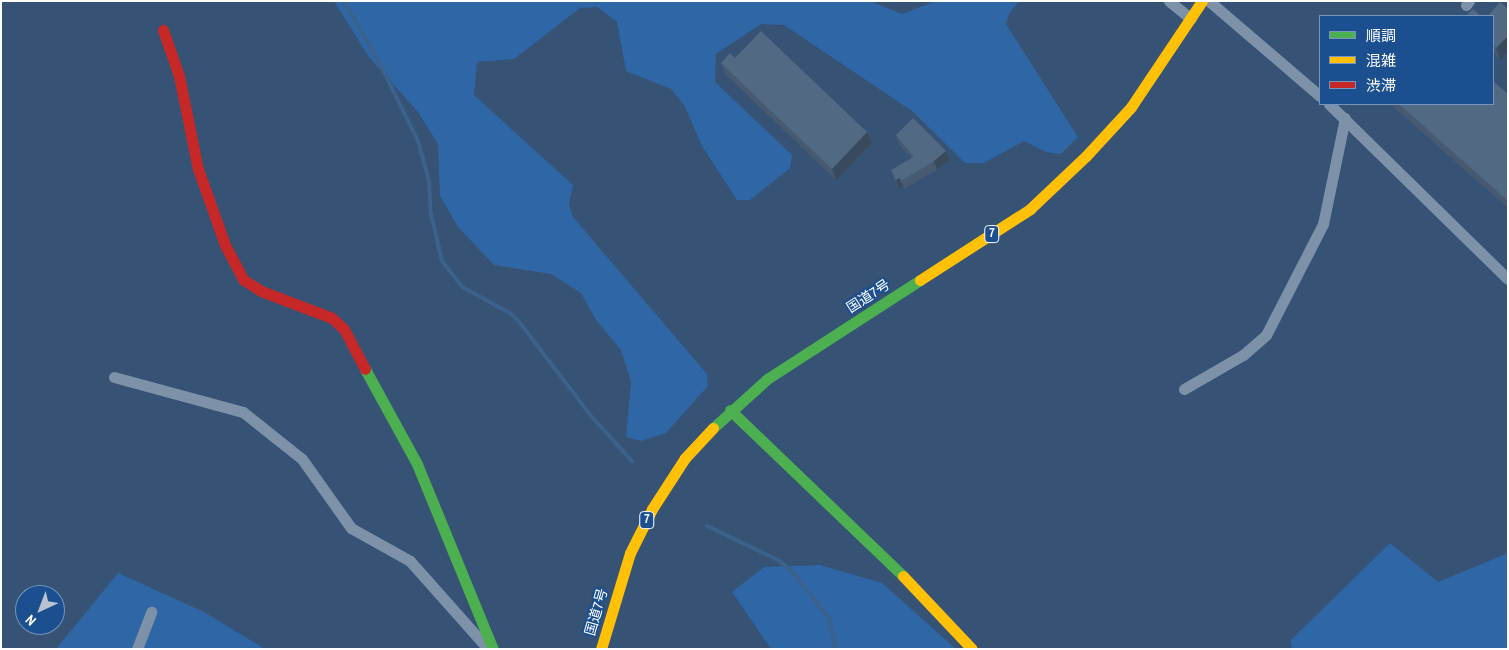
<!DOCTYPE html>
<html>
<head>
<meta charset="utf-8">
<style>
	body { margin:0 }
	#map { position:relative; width:1509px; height:650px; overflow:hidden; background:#365274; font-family:"Archivo Narrow","Noto Sans JP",sans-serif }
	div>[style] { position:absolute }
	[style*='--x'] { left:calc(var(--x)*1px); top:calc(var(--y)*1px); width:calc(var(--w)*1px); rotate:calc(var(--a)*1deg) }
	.green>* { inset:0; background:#2f66a5 }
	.stream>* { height:4px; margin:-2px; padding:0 2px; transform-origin:2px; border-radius:2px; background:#3b618d }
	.street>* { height:11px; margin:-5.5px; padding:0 5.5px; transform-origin:5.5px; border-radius:5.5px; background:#7d92a8 }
	.fast>* { height:11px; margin:-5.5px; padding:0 5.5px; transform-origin:5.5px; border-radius:5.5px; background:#4caf50 }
	.slow>* { height:11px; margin:-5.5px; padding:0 5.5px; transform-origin:5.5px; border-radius:5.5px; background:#ffc107 }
	.jam>* { height:11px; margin:-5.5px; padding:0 5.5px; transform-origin:5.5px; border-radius:5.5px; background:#c62828 }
	.wall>* { inset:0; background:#475a72 }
	.shaded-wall>* { inset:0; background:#394a5c }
	.building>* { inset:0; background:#526984 }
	span { translate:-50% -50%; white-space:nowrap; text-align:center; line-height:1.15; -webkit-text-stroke:4px #1b4f8f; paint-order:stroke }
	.shield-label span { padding:1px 4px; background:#1b4f8f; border:1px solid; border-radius:4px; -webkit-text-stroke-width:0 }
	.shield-label { font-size:12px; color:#fff; font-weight:700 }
	.street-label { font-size:14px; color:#fff }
	.frame { position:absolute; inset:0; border:2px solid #fff; pointer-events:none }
	.legend { position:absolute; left:1319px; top:15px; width:175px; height:90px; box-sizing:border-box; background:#1b4f8f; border:1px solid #7695bc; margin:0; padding:6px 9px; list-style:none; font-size:15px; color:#fff }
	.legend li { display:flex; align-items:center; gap:10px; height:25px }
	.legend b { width:25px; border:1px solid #7695bc }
	.north { position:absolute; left:15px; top:585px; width:50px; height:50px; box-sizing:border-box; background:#1b4f8f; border:1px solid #7695bc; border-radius:50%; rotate:223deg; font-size:14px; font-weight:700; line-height:20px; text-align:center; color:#fff }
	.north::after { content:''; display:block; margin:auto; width:18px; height:22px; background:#b9c2ce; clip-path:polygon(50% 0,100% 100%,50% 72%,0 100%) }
</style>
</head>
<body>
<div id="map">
	<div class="green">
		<i style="clip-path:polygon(334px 1px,870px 1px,902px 14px,936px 1px,1019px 1px,1009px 14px,1006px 24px,1078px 137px,1061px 154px,1046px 152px,1024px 141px,984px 163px,965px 163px,912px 111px,784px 25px,761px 24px,716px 54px,715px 82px,792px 155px,790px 168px,750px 200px,737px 200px,702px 146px,684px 105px,671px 89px,626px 71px,617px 22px,597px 7px,580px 8px,514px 59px,477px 62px,474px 95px,573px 185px,569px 204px,573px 217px,707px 374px,708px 386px,666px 433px,641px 441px,626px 437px,631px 382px,621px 350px,596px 320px,581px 293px,551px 274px,494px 265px,458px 227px,440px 196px,438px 144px,418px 112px,369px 57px)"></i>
		<i style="clip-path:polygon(1390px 543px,1438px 582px,1508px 553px,1508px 649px,1292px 649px,1291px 640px)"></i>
		<i style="clip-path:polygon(820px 565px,882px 583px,956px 649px,771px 649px,732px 592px,764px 567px)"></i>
		<i style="clip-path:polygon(118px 573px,204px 612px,265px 649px,56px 649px)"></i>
	</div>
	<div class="stream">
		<i style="--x:344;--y:1;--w:70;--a:60.2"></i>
		<i style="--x:379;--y:62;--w:88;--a:63.7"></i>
		<i style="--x:418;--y:141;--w:41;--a:74.6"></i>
		<i style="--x:429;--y:181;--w:33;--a:87"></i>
		<i style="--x:431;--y:214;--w:48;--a:76.8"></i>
		<i style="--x:442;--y:261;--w:33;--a:52"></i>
		<i style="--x:462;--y:287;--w:55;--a:28.4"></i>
		<i style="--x:510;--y:313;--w:14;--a:45"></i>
		<i style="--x:520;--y:323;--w:117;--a:52.6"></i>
		<i style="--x:591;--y:416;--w:61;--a:47.7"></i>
		<i style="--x:707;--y:526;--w:81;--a:25.6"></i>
		<i style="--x:780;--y:561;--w:19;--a:43"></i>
		<i style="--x:794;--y:574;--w:56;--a:51.5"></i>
		<i style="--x:829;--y:618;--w:32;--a:77"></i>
	</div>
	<div class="street">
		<i style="--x:1169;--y:1;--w:28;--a:39"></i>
		<i style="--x:1209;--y:1;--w:146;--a:40.6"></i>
		<i style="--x:1466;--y:5;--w:5;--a:-53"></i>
		<i style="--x:1329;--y:104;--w:250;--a:44.4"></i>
		<i style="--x:114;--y:377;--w:134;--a:15.2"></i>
		<i style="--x:243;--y:412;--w:75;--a:38.5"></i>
		<i style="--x:302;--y:459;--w:85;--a:54.6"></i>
		<i style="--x:351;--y:528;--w:68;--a:29.2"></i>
		<i style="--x:410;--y:561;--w:118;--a:48.4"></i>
		<i style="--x:1184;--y:389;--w:68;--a:-30"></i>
		<i style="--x:1243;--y:355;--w:30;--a:-41"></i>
		<i style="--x:1266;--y:335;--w:125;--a:-62.8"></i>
		<i style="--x:1323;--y:224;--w:108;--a:-78.3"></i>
		<i style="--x:137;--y:649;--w:40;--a:-69"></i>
	</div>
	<div class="fast">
		<i style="--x:365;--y:369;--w:108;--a:61.3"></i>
		<i style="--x:417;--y:464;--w:200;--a:67.7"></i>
		<i style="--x:730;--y:410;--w:240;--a:43.8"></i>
		<i style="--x:713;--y:428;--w:73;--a:-42.2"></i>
		<i style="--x:767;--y:379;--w:182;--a:-32.9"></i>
	</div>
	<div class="slow">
		<i style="--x:920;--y:280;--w:131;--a:-32.8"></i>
		<i style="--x:1030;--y:209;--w:77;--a:-43.4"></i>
		<i style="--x:1086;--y:156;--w:67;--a:-47.4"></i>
		<i style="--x:1131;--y:107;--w:128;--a:-56.2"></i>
		<i style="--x:903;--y:576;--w:100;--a:46.6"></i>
		<i style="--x:601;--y:649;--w:100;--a:-73.2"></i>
		<i style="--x:630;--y:553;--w:49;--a:-63.4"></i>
		<i style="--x:652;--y:509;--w:61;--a:-57.1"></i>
		<i style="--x:685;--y:458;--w:41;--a:-47"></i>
	</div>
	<div class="jam">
		<i style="--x:163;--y:30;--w:49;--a:70.8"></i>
		<i style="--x:179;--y:76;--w:95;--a:78.5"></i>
		<i style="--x:198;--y:169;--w:81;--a:70.4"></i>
		<i style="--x:225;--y:245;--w:40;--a:62"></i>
		<i style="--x:244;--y:280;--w:20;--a:33"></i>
		<i style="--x:261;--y:291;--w:76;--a:20.8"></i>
		<i style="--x:332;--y:318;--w:16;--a:43"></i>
		<i style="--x:344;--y:329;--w:45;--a:62.3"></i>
	</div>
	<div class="wall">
		<i style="clip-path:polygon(1493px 16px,1500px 59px,1493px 53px)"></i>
		<i style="clip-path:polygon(735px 58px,867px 132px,872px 143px,836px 180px,725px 74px,721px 63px)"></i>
		<i style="clip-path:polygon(1508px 94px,1508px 208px,1390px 104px,1493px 104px)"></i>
		<i style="clip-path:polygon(896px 135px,949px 160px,937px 170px,904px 189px,903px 186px,899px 189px,894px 179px,891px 170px,911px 158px,899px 144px)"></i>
	</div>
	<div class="shaded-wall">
		<i style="clip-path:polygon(1508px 36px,1508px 51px,1500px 59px,1496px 48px)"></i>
		<i style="clip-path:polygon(867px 132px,872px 143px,836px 180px,832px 169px)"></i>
		<i style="clip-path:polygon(946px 151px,949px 160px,937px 170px,934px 161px)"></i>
		<i style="clip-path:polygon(900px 178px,903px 186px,899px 189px,896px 180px)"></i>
	</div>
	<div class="building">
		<i style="clip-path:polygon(1500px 2px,1508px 9px,1508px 36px,1496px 48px,1493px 45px,1493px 16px,1488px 16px)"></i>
		<i style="clip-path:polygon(1473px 9px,1481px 16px,1466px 16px)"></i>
		<i style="clip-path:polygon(761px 31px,867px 132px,832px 169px,721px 63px,730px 53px,735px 58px)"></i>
		<i style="clip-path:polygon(1493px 81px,1508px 94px,1508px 201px,1399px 104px,1493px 104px)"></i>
		<i style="clip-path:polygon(913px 118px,946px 151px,934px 161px,901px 181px,900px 178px,896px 180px,891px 170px,914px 157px,896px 135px)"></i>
	</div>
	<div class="shield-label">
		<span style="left:992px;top:234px">7</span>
		<span style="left:647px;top:520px">7</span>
	</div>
	<div class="street-label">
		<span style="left:868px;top:296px;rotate:-33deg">国道7号</span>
		<span style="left:596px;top:612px;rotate:-74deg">国道7号</span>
	</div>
	<div class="frame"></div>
	<ul class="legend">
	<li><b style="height:6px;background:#4caf50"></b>順調</li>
	<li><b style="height:6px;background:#ffc107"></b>混雑</li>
	<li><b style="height:6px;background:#c62828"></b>渋滞</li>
	</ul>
	<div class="north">N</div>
</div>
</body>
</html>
